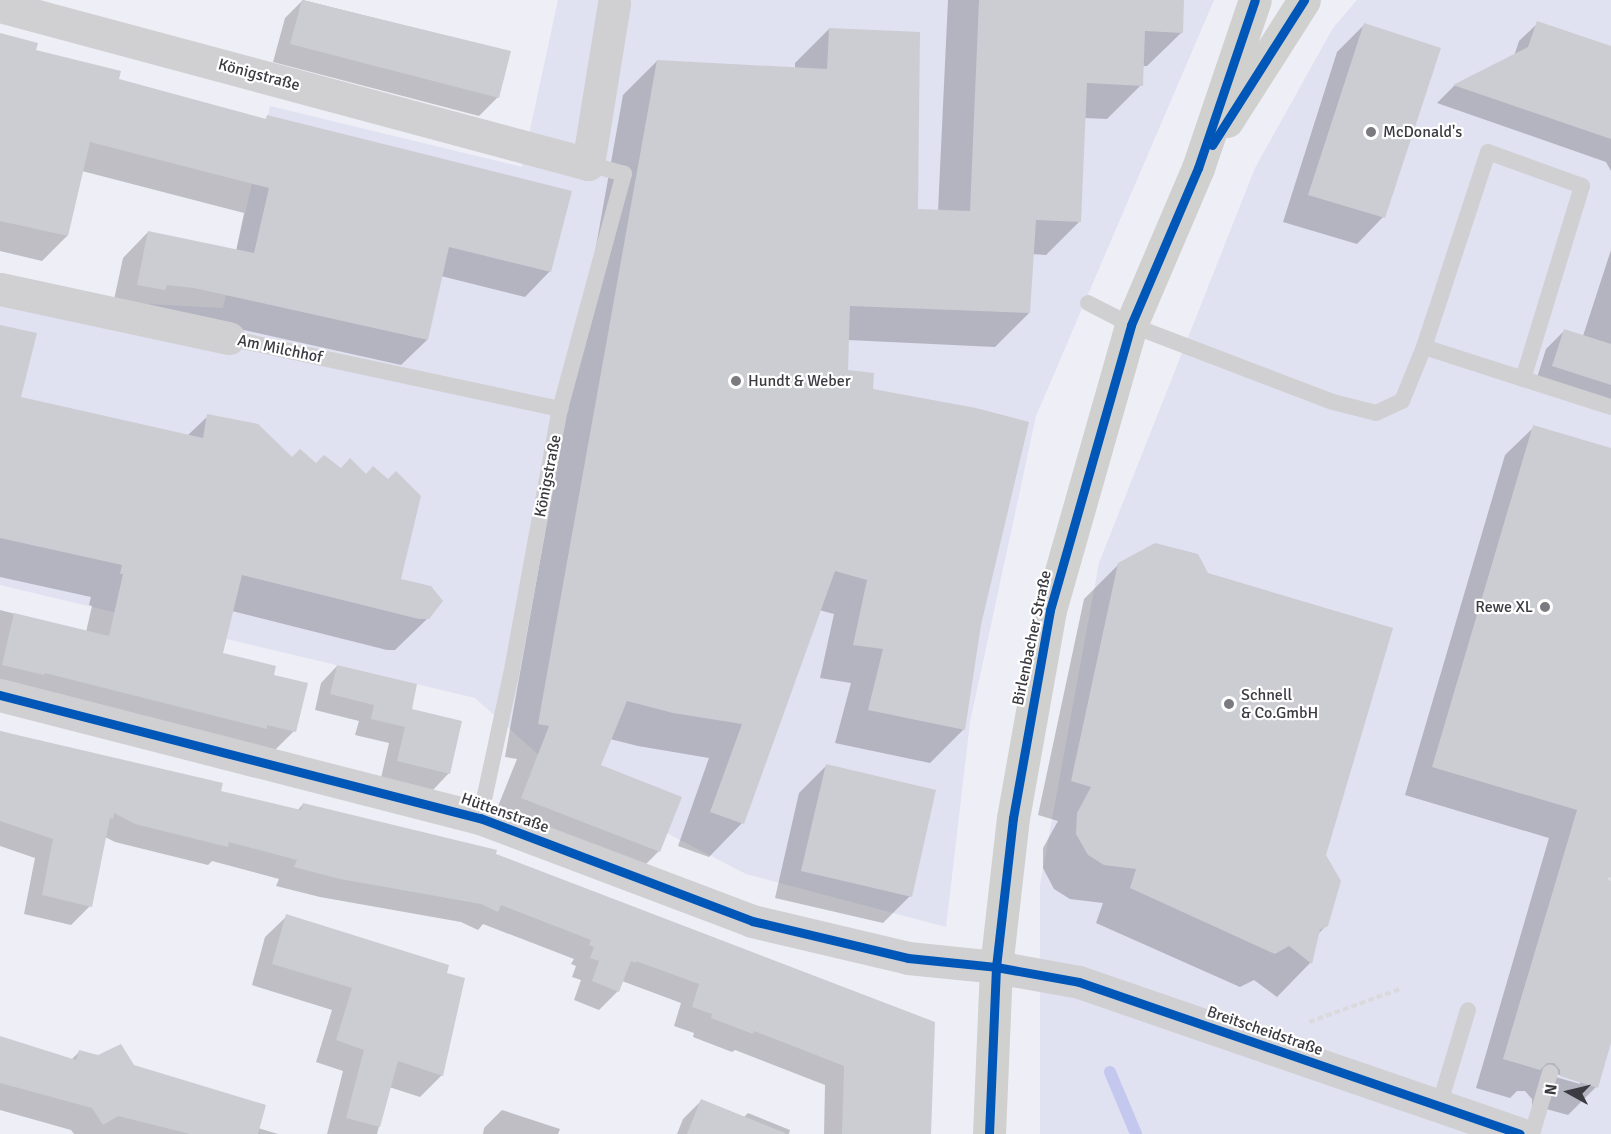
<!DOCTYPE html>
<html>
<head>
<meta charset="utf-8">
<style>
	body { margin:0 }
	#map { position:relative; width:1611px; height:1134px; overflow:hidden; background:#eeeef6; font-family:Signika,sans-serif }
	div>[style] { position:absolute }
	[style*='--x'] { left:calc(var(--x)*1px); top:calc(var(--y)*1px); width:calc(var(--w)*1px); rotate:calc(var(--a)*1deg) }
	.built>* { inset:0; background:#e0e1f1 }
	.shadow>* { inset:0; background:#0003 }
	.stream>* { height:12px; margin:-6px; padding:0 6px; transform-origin:6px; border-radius:6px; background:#c5c8ee }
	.building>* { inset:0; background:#cccdd3 }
	.path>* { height:4px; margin-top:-2px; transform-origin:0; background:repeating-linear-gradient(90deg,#dadadc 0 6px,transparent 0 9px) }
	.lane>* { height:16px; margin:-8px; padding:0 8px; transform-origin:8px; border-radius:8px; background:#d0d0d3 }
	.street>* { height:33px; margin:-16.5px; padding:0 16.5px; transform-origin:16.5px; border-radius:16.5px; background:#d0d0d3 }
	.secondary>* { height:33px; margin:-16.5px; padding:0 16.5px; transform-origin:16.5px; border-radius:16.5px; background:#d0d0cf }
	.cycleway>* { height:9px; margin:-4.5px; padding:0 4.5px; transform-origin:4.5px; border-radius:4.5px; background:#0057b8 }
	.dots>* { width:16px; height:16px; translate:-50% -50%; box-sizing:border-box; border:3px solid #fff; border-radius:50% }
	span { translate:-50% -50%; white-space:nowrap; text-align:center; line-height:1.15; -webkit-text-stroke:4.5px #fff; paint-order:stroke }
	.street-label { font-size:16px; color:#3b3b41 }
	.poi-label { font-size:16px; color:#3b3b41 }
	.left { translate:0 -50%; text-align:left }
	.right { translate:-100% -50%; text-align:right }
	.north { position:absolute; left:1539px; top:1062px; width:60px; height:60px; -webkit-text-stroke:4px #fff; paint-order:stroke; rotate:278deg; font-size:16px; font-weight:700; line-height:24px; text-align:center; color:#3b3b41 }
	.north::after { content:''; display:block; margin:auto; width:21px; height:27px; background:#3b3b41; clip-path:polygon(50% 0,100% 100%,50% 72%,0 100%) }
</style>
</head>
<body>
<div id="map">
	<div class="built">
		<i style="clip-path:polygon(558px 0,1214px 0,1036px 416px,970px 722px,946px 927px,746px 874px,570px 783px,475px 698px,0 585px,0 296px,223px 308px,270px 106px,522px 167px)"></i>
		<i style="clip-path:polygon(1357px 0,1611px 0,1611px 1134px,1040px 1134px,1040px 885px,1099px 563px,1255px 168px,1333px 28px)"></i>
	</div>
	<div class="shadow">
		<i style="clip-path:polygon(303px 0,509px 52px,498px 97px,479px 116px,273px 62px,285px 18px)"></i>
		<i style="clip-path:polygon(948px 0,1182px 0,1181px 33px,1147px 66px,1142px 66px,1141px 85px,1107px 119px,1084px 118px,1080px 221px,1046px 255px,1032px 254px,1029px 313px,995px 347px,848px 340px,846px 372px,871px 390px,980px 625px,964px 729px,930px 763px,835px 743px,851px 683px,820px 678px,834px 614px,819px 610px,742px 823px,709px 857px,678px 846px,709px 758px,638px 746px,610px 739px,599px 766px,680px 798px,658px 852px,625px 885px,488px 831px,517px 759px,505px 757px,623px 95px,657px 61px,795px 69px,795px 63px,829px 29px,916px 211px,938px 211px)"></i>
		<i style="clip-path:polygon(1538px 23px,1611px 47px,1611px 171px,1606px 162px,1437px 103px,1454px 86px,1514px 56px,1519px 41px)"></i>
		<i style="clip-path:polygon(1364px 25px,1383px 217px,1357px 244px,1283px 222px,1337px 52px)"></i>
		<i style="clip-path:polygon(0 35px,34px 51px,118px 80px,264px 120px,268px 117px,550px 271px,525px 297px,441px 276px,427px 340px,401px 365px,168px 313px,112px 309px,123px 258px,148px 232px,236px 251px,244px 213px,82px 171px,67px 236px,42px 261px,0 251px)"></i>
		<i style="clip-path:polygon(1611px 250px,1611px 409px,1535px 384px,1546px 349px,1565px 330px,1583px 336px)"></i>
		<i style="clip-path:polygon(0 326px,19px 399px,187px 436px,208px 416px,400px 580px,428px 618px,395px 650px,387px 650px,232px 611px,222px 654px,272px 676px,294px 731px,262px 763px,0 703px,0 610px,86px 632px,92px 606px,89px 605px,91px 597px,0 577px)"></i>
		<i style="clip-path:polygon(evenodd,1534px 427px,1611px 449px,1611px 1041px,1596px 1087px,1568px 1115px,1532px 1105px,1532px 1099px,1525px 1091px,1517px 1091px,1510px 1098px,1476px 1088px,1549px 838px,1405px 795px,1505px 455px,1534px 427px,1553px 1073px,1580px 1081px,1580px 1084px,1552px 1076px,1553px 1073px)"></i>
		<i style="clip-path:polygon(1119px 564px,1324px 855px,1327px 925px,1317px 935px,1310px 963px,1277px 997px,1254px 980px,1240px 987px,1096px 923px,1103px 903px,1070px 899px,1054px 889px,1043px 868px,1043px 848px,1058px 821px,1038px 815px,1084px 599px)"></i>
		<i style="clip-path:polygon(337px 666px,410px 711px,449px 773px,433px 790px,381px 778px,389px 743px,355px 735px,359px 721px,315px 710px,321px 683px)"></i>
		<i style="clip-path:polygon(0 731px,219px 792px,297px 811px,303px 804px,494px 855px,933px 1023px,930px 1134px,824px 1134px,825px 1085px,735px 1050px,732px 1052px,693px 1037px,694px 1033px,674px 1026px,681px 1003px,622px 981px,618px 991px,599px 1010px,574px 1000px,581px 980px,572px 977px,576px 966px,571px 964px,574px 959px,483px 924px,478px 930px,461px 922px,320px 897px,276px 886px,279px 879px,212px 861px,208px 865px,115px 842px,105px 837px,90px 906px,71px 925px,24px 914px,35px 858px,0 846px)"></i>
		<i style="clip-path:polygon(826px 766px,910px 896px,883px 923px,775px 898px,799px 793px)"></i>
		<i style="clip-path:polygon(287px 916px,442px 1075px,420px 1097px,389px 1087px,377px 1134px,327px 1134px,343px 1071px,316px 1062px,332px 1010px,252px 985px,265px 937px)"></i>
		<i style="clip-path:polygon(0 1038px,71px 1060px,79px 1052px,133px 1066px,258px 1128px,278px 1134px,74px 1134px,71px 1130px,0 1110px)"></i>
		<i style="clip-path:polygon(702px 1100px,744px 1117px,748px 1113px,790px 1130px,789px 1134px,677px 1134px,683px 1119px)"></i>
		<i style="clip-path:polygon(502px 1110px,560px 1129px,558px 1134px,483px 1134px,484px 1128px)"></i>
	</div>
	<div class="stream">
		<i style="--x:1110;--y:1072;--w:67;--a:67.2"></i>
	</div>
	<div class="building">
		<i style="clip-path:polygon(302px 0,511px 51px,499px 98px,290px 44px)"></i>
		<i style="clip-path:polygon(979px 0,1184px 0,1183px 33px,1145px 31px,1143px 86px,1087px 83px,1081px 222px,1036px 220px,1030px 313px,850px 306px,848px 370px,874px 373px,873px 389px,976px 408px,1029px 422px,981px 625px,965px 730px,868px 710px,883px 649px,853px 645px,867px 580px,835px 571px,744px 824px,710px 812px,742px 724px,673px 713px,627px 701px,601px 765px,682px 797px,660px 852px,521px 798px,549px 726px,538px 724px,657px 60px,827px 69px,829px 28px,920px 32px,918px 209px,970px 211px)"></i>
		<i style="clip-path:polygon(1537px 21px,1611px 46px,1611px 139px,1453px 85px,1528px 47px)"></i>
		<i style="clip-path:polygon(1364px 23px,1441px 48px,1385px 218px,1308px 195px)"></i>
		<i style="clip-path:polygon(0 33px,38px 43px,36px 50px,121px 71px,119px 79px,266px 119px,267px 115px,572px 191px,551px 272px,449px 247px,428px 340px,194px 288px,167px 285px,165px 290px,137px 285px,148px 231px,254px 253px,269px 188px,90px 142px,68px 236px,0 221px)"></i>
		<i style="clip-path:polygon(0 325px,37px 333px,21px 397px,203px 438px,207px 414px,258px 424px,292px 457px,300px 449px,316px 463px,324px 455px,341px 468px,350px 458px,366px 474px,373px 466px,388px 479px,396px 471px,421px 496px,401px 579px,431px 586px,443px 601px,429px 619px,419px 619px,242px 575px,223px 653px,276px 666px,274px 675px,308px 683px,296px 732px,267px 725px,267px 729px,45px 673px,44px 675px,2px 665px,14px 613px,109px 636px,123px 574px,120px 574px,122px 565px,0 538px)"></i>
		<i style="clip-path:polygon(1564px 329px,1611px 344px,1611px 385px,1552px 366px)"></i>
		<i style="clip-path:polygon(1533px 425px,1611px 448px,1611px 1043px,1598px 1088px,1560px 1076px,1560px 1070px,1554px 1063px,1547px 1063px,1540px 1070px,1503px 1059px,1577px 810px,1432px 767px)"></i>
		<i style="clip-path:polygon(1155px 543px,1198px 554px,1208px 573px,1393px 628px,1326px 855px,1341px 881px,1328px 926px,1320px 930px,1312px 964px,1289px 946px,1275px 954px,1130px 888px,1136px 869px,1104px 865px,1088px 855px,1076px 834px,1077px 813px,1091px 787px,1071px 781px,1118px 563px)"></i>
		<i style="clip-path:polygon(337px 665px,417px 684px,412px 709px,462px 721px,450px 774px,397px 761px,405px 727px,371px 719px,374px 705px,330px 694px)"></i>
		<i style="clip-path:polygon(0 731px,223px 783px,221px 791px,301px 810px,303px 803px,497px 850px,496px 854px,935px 1022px,931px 1134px,842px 1134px,844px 1066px,754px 1031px,753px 1034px,711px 1018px,712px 1014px,692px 1007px,699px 984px,636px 961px,635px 963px,631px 961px,619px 992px,592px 981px,599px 961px,590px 958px,594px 947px,589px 945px,591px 940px,501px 905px,498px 912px,481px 904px,340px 879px,294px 867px,297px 860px,229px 842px,228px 847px,135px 824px,114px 813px,113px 819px,110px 818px,92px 907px,42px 895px,53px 839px,0 821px)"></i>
		<i style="clip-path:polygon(826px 764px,936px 790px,912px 897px,801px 871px)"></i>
		<i style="clip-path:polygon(286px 914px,449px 965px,447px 973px,465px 978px,443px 1076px,398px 1061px,380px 1127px,346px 1118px,364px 1050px,336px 1040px,352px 988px,272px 964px)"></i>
		<i style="clip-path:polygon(0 1036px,76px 1060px,79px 1050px,98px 1055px,121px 1044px,134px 1065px,266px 1105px,258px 1134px,190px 1134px,118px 1116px,103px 1125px,92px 1108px,0 1083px)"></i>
		<i style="clip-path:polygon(701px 1099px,785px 1133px,785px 1134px,687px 1134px)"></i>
	</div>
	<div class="path">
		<i style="--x:1609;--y:880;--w:3;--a:-45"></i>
		<i style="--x:1309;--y:1022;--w:97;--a:-19.9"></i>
	</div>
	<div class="lane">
		<i style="--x:1088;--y:303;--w:48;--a:27.1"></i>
		<i style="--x:1131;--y:325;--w:216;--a:20.9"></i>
		<i style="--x:1333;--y:402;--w:44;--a:14.3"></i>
		<i style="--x:1376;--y:413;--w:29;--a:-25"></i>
		<i style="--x:1402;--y:401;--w:58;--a:-67.8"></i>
		<i style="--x:1424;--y:347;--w:196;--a:17.8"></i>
		<i style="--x:229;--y:338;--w:339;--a:12.1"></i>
		<i style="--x:1424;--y:347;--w:205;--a:-71.8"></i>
		<i style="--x:1488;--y:152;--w:100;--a:19.9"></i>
		<i style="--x:1582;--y:186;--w:202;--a:107"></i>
		<i style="--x:480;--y:818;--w:146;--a:-77.8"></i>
		<i style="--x:511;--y:675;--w:270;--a:-79.6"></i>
		<i style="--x:560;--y:409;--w:244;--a:-74.8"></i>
		<i style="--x:624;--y:174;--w:37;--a:-164"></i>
		<i style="--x:1439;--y:1106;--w:100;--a:-73.2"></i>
		<i style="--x:1532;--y:1134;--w:64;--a:-73.6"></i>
	</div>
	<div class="street">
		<i style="--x:0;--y:6;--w:609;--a:15.04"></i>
		<i style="--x:588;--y:164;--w:163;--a:-80.8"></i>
		<i style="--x:0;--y:289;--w:234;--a:12.1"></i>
		<i style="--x:0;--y:695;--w:496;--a:14.4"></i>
		<i style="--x:480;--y:818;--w:291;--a:20.7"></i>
		<i style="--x:752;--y:921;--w:160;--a:13.3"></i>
		<i style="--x:908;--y:958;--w:88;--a:5.8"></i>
		<i style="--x:996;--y:967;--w:84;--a:10.2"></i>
		<i style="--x:1079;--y:982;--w:466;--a:19"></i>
	</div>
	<div class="secondary">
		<i style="--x:1227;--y:121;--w:143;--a:-57.5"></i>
		<i style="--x:989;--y:1134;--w:167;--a:-87.6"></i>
		<i style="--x:996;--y:967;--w:150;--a:-83.5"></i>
		<i style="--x:1013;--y:818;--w:211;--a:-79.9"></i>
		<i style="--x:1050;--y:610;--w:296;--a:-74.1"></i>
		<i style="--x:1131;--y:325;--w:171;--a:-66.9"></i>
		<i style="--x:1198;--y:168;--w:177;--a:-71.3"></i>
	</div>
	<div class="cycleway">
		<i style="--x:1212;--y:145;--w:172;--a:-57.6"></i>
		<i style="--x:0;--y:695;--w:496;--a:14.4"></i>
		<i style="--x:480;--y:818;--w:291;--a:20.7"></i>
		<i style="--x:752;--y:921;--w:160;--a:13.3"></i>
		<i style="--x:908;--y:958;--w:88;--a:5.8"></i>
		<i style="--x:996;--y:967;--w:84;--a:10.2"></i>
		<i style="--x:1079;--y:982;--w:466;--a:19"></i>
		<i style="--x:989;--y:1134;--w:167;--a:-87.6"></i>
		<i style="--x:996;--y:967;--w:150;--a:-83.5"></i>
		<i style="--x:1013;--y:818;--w:211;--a:-79.9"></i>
		<i style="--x:1050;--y:610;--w:296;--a:-74.1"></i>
		<i style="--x:1131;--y:325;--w:171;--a:-66.9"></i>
		<i style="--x:1198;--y:168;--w:177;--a:-71.3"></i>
	</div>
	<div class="dots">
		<i style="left:1371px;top:132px;background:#7a7a80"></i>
		<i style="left:736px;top:381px;background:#7a7a80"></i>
		<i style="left:1545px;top:607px;background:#7a7a80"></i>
		<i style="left:1229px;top:704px;background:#7a7a80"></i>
	</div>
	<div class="street-label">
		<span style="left:259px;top:75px;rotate:15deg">Königstraße</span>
		<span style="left:280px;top:349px;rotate:12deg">Am Milchhof</span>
		<span style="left:548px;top:476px;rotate:-79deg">Königstraße</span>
		<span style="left:1032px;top:638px;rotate:-78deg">Birlenbacher Straße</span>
		<span style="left:505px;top:813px;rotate:19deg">Hüttenstraße</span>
		<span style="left:1265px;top:1031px;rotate:19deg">Breitscheidstraße</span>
	</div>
	<div class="poi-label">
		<span class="left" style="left:1383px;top:132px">McDonald's</span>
		<span class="left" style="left:748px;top:381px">Hundt &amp; Weber</span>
		<span class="right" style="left:1533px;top:607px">Rewe XL</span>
		<span class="left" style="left:1241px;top:704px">Schnell<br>&amp; Co.GmbH</span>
	</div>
	<div class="north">N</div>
</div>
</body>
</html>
